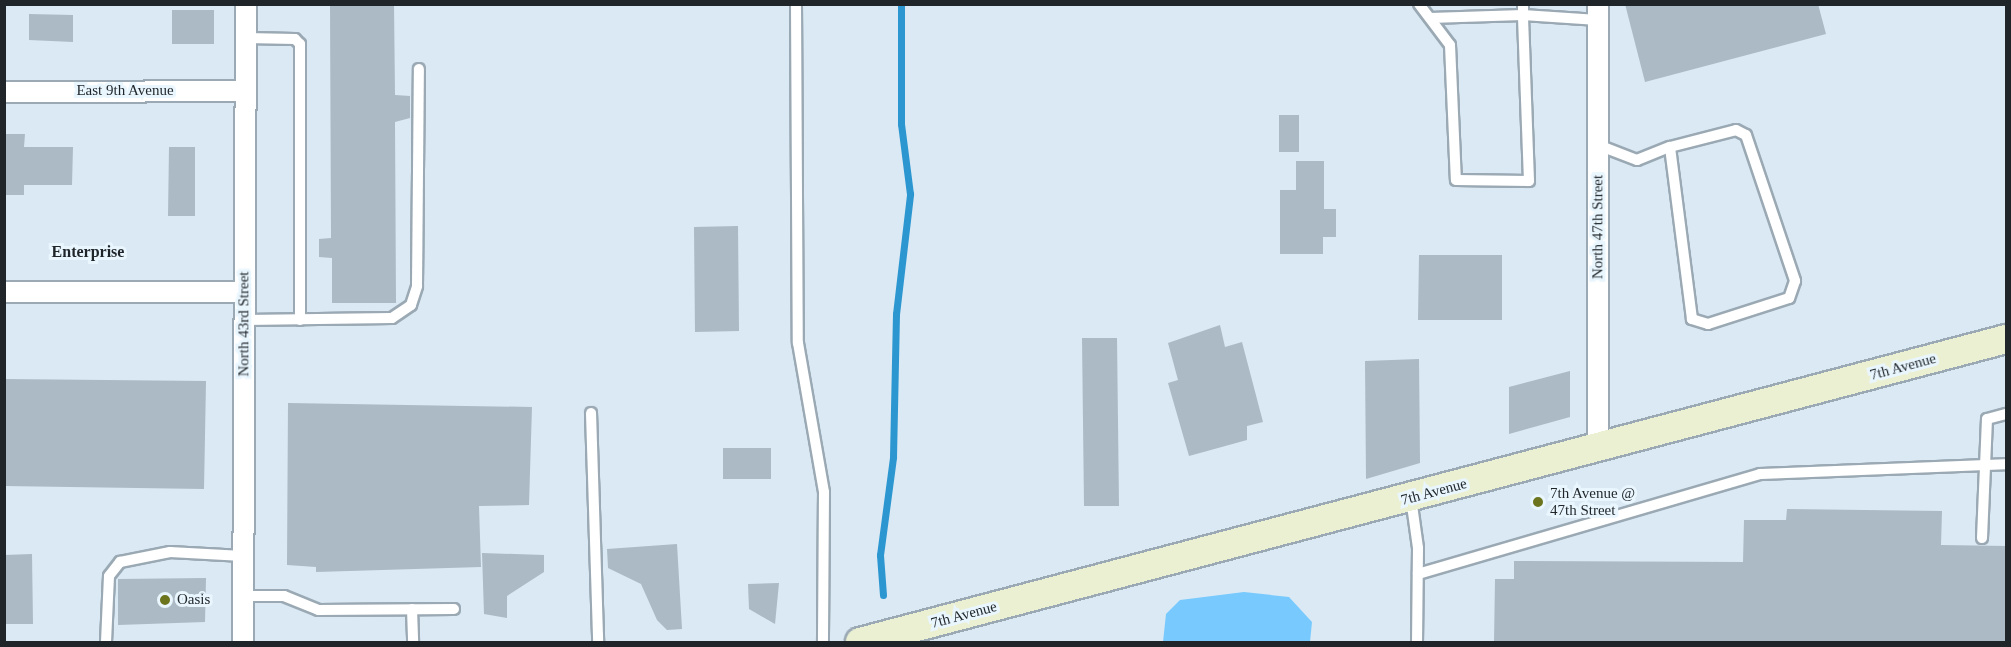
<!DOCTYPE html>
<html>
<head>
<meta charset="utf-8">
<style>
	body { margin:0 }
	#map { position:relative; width:2011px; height:647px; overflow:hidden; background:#dae9f4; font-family:"Times New Roman",serif }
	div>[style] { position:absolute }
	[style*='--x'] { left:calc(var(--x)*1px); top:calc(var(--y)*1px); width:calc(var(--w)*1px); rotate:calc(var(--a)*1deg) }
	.green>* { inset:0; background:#78cafe }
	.stream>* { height:7px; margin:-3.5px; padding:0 3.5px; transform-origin:3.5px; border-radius:3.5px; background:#2b96d0 }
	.building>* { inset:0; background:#abbac4 }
	.roads { filter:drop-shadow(2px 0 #9aa9b3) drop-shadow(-2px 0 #9aa9b3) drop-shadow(0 2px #9aa9b3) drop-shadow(0 -2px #9aa9b3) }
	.lane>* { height:10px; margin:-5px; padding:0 5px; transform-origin:5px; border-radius:5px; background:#fff }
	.street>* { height:20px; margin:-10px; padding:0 10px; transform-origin:10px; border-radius:10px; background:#fff }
	.secondary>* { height:28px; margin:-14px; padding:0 14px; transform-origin:14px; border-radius:14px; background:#ecf0d3 }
	.dots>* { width:16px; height:16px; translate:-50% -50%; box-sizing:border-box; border:3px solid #e9f6fe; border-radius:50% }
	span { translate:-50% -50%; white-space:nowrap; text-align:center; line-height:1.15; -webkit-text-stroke:6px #e9f6fe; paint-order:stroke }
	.street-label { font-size:15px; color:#1f2529 }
	.poi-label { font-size:15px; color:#1f2529 }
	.left { translate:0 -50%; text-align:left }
	.neighbourhood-label { font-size:16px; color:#1f2529; font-weight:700 }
	.frame { position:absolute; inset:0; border:6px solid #1f2529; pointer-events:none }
</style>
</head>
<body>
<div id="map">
	<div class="green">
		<i style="clip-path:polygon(1244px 592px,1289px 597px,1312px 622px,1310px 642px,1163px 642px,1166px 614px,1180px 600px)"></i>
	</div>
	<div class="stream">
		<i style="--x:883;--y:595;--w:40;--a:-94.3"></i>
		<i style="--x:880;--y:555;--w:99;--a:-82.4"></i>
		<i style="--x:893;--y:457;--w:143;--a:-88.8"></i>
		<i style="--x:896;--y:314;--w:121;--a:-83.3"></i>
		<i style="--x:910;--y:194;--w:71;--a:-97.3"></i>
		<i style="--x:901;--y:124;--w:120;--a:-90"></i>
	</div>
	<div class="building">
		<i style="clip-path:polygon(330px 4px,394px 4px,395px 95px,410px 96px,410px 118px,395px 122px,396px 303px,332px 303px,332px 258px,319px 257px,319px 239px,331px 238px)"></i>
		<i style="clip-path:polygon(1625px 4px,1818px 4px,1826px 34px,1645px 82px)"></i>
		<i style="clip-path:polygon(172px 10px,214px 10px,214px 44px,172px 44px)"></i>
		<i style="clip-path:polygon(29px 14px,73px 15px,73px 42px,29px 40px)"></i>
		<i style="clip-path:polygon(1279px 115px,1299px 115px,1299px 152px,1279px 152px)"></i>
		<i style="clip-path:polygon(4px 134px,25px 134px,24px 147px,73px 147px,72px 185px,24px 185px,24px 195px,4px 195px)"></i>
		<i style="clip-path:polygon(169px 147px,195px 147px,195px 216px,168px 216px)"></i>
		<i style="clip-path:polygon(1296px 161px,1324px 161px,1324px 209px,1336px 209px,1336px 237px,1323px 237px,1323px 254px,1280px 254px,1280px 190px,1296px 190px)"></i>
		<i style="clip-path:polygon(738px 226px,739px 331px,695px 332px,694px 227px)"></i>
		<i style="clip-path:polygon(1419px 255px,1502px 255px,1502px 320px,1418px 320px)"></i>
		<i style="clip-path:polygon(1220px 325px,1225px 347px,1242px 342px,1263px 422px,1247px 426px,1247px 440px,1189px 456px,1168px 383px,1178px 380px,1168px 343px)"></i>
		<i style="clip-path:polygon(1082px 338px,1117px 338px,1119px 506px,1084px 506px)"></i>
		<i style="clip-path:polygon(1419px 359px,1420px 463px,1366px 479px,1365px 361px)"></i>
		<i style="clip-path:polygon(1570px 371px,1570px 417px,1509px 434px,1509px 387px)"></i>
		<i style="clip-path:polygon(4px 379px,206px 381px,204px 489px,4px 486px)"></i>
		<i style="clip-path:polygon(288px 403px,532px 407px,529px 505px,479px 506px,481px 567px,316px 572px,316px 567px,287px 565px)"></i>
		<i style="clip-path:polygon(723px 448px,771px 448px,771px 479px,723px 479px)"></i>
		<i style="clip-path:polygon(1787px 509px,1942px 511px,1941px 545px,2007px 546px,2007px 642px,1494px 642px,1495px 579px,1514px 579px,1514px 561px,1743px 562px,1744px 520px,1786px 520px)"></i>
		<i style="clip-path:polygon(677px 544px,682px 629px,667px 630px,657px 620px,641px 584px,608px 568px,607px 549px)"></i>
		<i style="clip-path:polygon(482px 553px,544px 555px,544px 572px,507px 596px,507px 618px,484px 614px)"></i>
		<i style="clip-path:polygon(32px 554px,33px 624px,4px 624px,4px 555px)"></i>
		<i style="clip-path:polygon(206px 578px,205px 622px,118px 625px,118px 579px)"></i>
		<i style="clip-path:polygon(779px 583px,775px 624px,749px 609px,748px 584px)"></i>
	</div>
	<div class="roads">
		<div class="lane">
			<i style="--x:796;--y:4;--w:339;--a:89.7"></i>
			<i style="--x:798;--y:343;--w:151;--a:80.1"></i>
			<i style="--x:824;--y:492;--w:150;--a:90.4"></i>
			<i style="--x:1419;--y:4;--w:51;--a:52.9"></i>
			<i style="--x:1450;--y:45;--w:135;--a:87.5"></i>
			<i style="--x:1456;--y:180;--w:73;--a:0.8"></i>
			<i style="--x:1529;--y:181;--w:166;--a:-92.1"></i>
			<i style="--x:1523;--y:15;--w:93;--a:178.2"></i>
			<i style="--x:1523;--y:4;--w:11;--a:90"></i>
			<i style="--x:1523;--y:15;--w:75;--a:3.8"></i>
			<i style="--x:246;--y:38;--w:49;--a:1.2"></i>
			<i style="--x:295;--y:39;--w:7;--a:45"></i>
			<i style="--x:300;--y:44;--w:276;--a:90"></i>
			<i style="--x:1598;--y:145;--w:42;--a:21"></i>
			<i style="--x:1637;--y:160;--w:35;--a:-22"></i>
			<i style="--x:1670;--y:147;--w:68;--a:-14.4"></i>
			<i style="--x:1736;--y:130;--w:11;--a:27"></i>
			<i style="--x:1746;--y:135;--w:154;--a:71.4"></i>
			<i style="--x:1795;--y:281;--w:18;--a:109"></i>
			<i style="--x:1789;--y:298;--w:85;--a:162.2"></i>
			<i style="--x:1708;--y:324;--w:17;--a:-163"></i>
			<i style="--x:1692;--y:319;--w:173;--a:-97.3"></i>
			<i style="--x:245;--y:320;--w:147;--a:-0.8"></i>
			<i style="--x:392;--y:318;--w:23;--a:-34"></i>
			<i style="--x:411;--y:305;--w:20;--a:-72"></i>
			<i style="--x:417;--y:286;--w:217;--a:-89.5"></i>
			<i style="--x:591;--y:413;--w:229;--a:88.2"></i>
			<i style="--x:1411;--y:498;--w:50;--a:82"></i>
			<i style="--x:1418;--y:548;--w:94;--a:90.6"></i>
			<i style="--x:1982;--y:538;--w:119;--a:-87.6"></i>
			<i style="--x:1987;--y:419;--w:20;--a:-15"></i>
			<i style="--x:1418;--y:574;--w:356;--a:-16.3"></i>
			<i style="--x:1760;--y:474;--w:246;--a:-2.3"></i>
			<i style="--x:243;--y:596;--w:41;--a:0"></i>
			<i style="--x:284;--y:596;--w:37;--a:22"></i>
			<i style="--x:318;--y:610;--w:136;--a:-0.4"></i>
			<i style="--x:412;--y:609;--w:33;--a:88"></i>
			<i style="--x:106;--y:642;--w:66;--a:-87.4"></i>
			<i style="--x:109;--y:576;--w:18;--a:-52"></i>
			<i style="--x:120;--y:562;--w:51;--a:-11.3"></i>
			<i style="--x:170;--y:552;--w:73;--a:3.1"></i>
		</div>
		<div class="street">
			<i style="--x:1598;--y:4;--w:445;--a:90"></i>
			<i style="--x:4;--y:92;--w:242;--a:-0.2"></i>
			<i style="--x:4;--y:292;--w:241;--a:0"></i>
			<i style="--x:243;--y:642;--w:638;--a:-89.73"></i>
		</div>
		<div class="secondary">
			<i style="--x:860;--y:642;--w:1185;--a:-14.81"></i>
		</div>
	</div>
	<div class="dots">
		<i style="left:1538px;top:502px;background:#6c741e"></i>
		<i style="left:165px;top:600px;background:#6c741e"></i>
	</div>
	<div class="street-label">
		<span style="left:125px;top:91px">East 9th Avenue</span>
		<span style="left:1598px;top:227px;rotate:-90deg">North 47th Street</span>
		<span style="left:244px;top:324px;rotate:-90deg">North 43rd Street</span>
		<span style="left:1903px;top:367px;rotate:-15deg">7th Avenue</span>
		<span style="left:1434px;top:492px;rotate:-15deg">7th Avenue</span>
		<span style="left:964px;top:615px;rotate:-15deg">7th Avenue</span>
	</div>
	<div class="poi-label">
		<span class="left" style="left:1550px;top:502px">7th Avenue @<br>47th Street</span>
		<span class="left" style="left:177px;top:600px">Oasis</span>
	</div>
	<div class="neighbourhood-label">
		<span style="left:88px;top:252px">Enterprise</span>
	</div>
	<div class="frame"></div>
</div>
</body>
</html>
